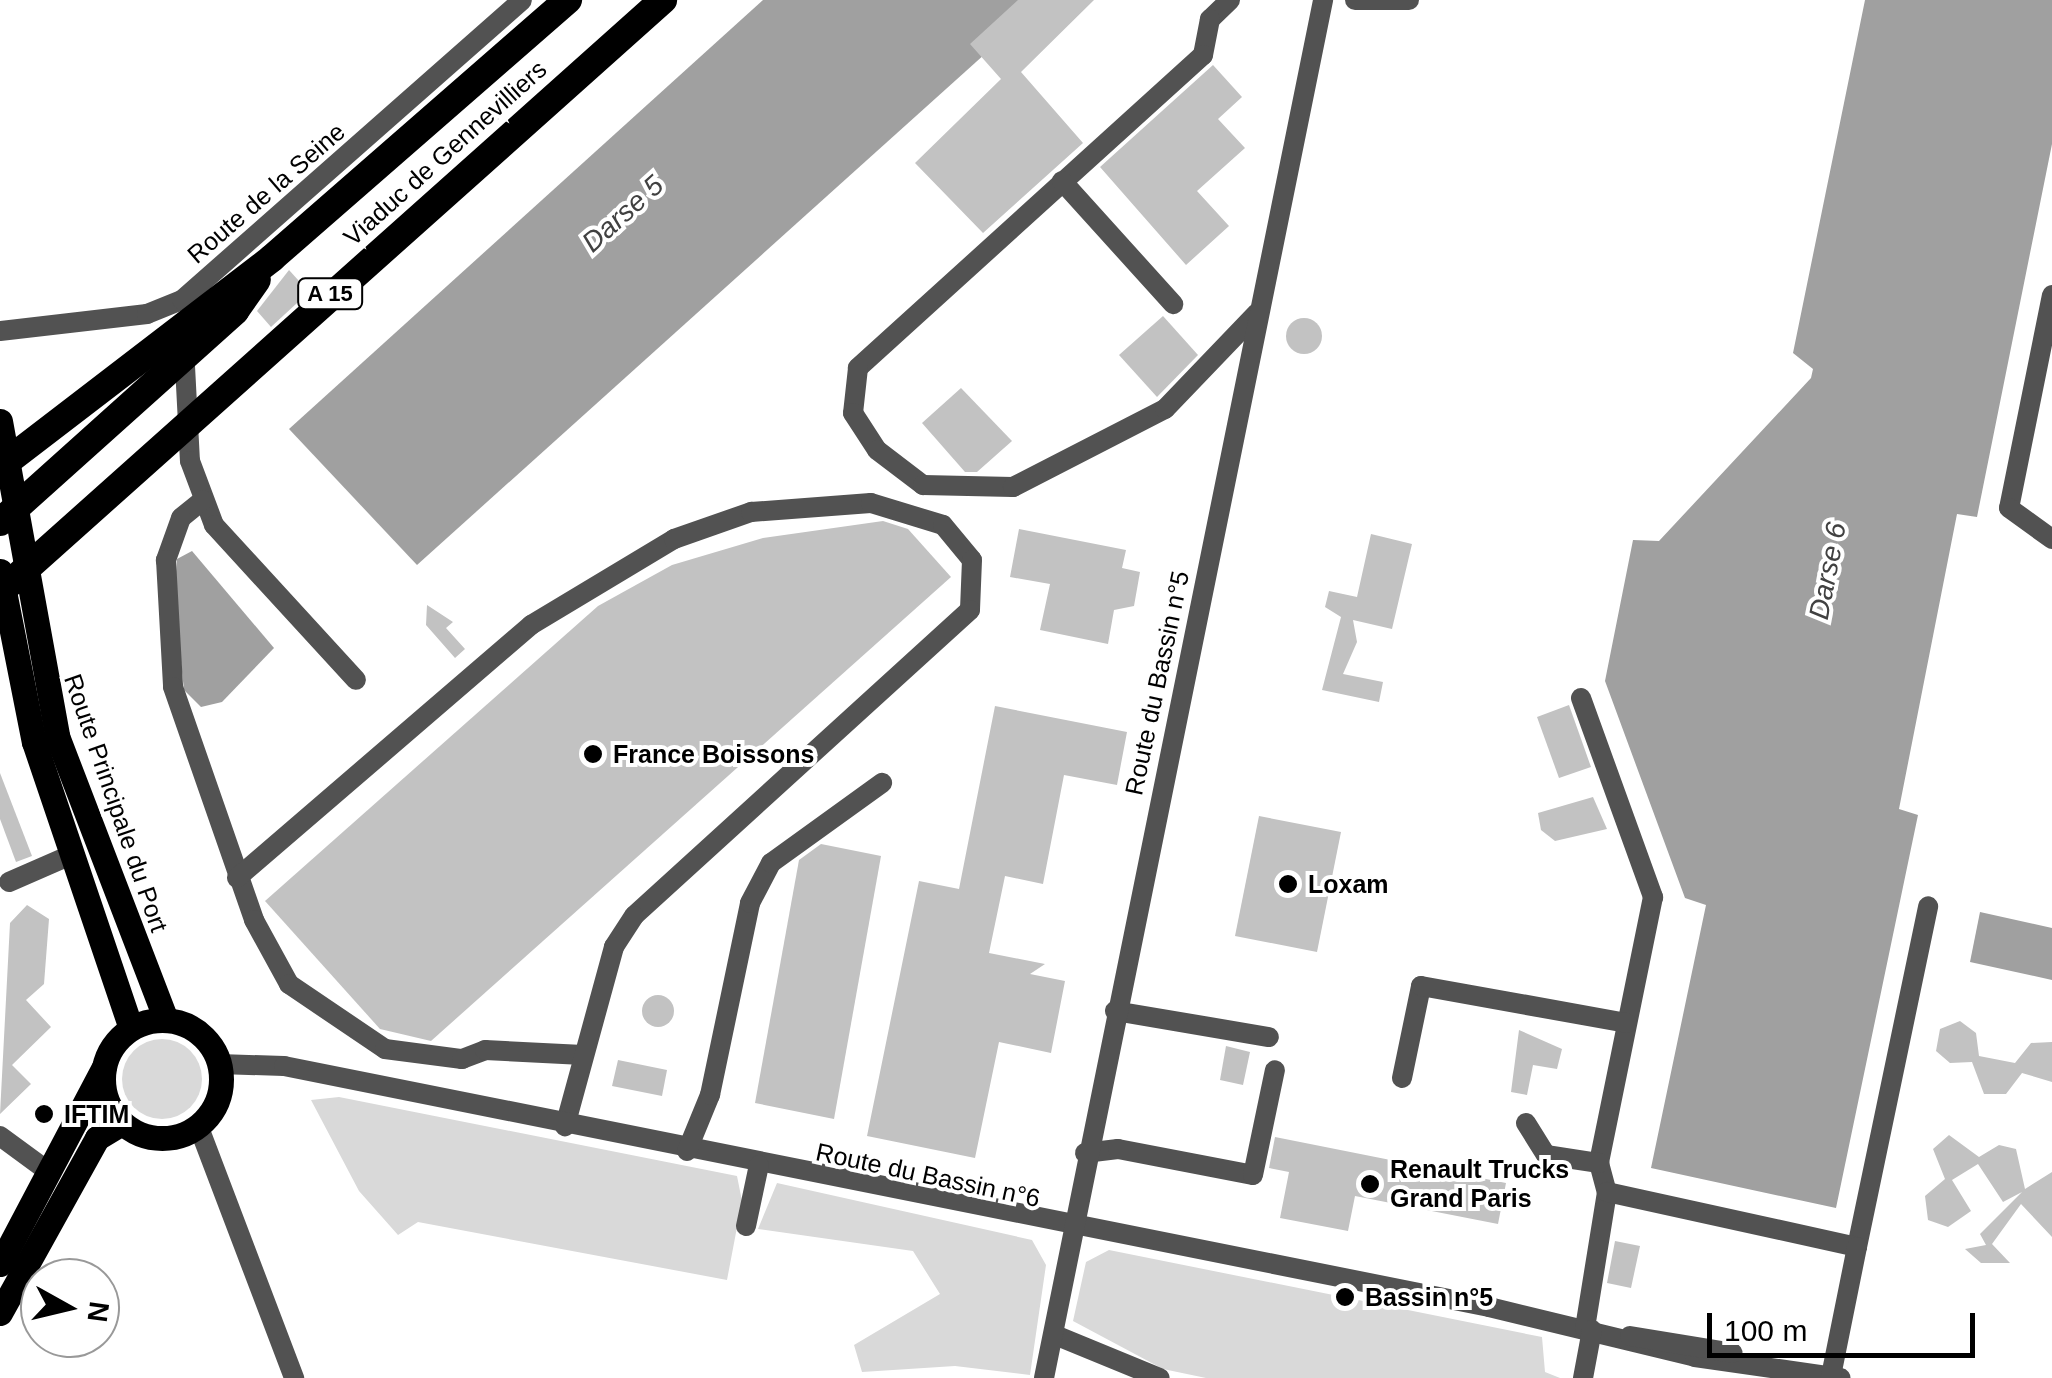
<!DOCTYPE html>
<html>
<head>
<meta charset="utf-8">
<style>
	body { margin:0 }
	#map { position:relative; width:2052px; height:1378px; overflow:hidden; background:#fff; font-family:Helvetica,sans-serif }
	div>[style] { position:absolute }
	[style*='--x'] { left:calc(var(--x)*1px); top:calc(var(--y)*1px); width:calc(var(--w)*1px); rotate:calc(var(--a)*1deg) }
	.green>* { inset:0; background:#d9d9d9 }
	.round { border-radius:50% }
	.water>* { inset:0; background:#a0a0a0 }
	.building>* { inset:0; background:#c2c2c2 }
	.minor>* { height:20px; margin:-10px; padding:0 10px; transform-origin:10px; border-radius:10px; background:#525252 }
	.major>* { height:25px; margin:-12.5px; padding:0 12.5px; transform-origin:12.5px; border-radius:12.5px; background:#000 }
	.major>.ring { margin:-12.5px; padding:0; box-sizing:content-box; background:none; border:25px solid #000; border-radius:50% }
	.highway>* { height:28px; margin:-14px; padding:0 14px; transform-origin:14px; border-radius:14px; background:#000 }
	.dots>* { width:28px; height:28px; translate:-50% -50%; box-sizing:border-box; border:5px solid #fff; border-radius:50% }
	span { translate:-50% -50%; white-space:nowrap; text-align:center; line-height:1.15; -webkit-text-stroke:8px #fff; paint-order:stroke }
	.shield-label span { padding:2px 8px; background:#fff; border:2px solid; border-radius:8px; -webkit-text-stroke-width:0 }
	.shield-label { font-size:22px; color:#000; font-weight:700 }
	.street-label { font-size:25px; color:#000 }
	.poi-label { font-size:25px; color:#000; font-weight:700 }
	.left { translate:0 -50%; text-align:left }
	.water-label { font-size:28px; color:#414141; font-style:italic }
	.north { position:absolute; left:20px; top:1258px; width:100px; height:100px; box-sizing:border-box; background:#fff; border:2px solid #999; border-radius:50%; rotate:98deg; font-size:28px; font-weight:700; line-height:40px; text-align:center; color:#000 }
	.north::after { content:''; display:block; margin:auto; width:35px; height:45px; background:#000; clip-path:polygon(50% 0,100% 100%,50% 72%,0 100%) }
	.scale { position:absolute; left:1707px; top:1313px; width:268px; height:45px; box-sizing:border-box; border:5px solid #000; border-top:0; padding-left:12px; font-size:30px; line-height:35px; white-space:nowrap; color:#000; -webkit-text-stroke:8px #fff; paint-order:stroke }
</style>
</head>
<body>
<div id="map">
	<div class="green">
		<i class="round" style="left:122px;top:1039px;width:80px;height:80px"></i>
		<i style="clip-path:polygon(339px 1097px,737px 1176px,742px 1201px,727px 1280px,418px 1222px,398px 1235px,359px 1191px,311px 1100px)"></i>
		<i style="clip-path:polygon(777px 1183px,1032px 1240px,1046px 1265px,1030px 1375px,955px 1366px,862px 1372px,854px 1345px,940px 1294px,913px 1251px,758px 1229px)"></i>
		<i style="clip-path:polygon(1109px 1250px,1542px 1337px,1545px 1372px,1560px 1378px,1206px 1378px,1163px 1369px,1073px 1321px,1086px 1262px)"></i>
	</div>
	<div class="water">
		<i style="clip-path:polygon(763px 0,1045px 0,417px 565px,289px 429px)"></i>
		<i style="clip-path:polygon(1865px 0,2052px 0,2052px 144px,1977px 517px,1957px 514px,1899px 809px,1918px 815px,1836px 1208px,1651px 1168px,1706px 905px,1685px 898px,1605px 681px,1633px 540px,1659px 541px,1811px 378px,1813px 369px,1793px 353px)"></i>
		<i style="clip-path:polygon(192px 551px,274px 648px,222px 702px,201px 707px,184px 690px,174px 598px,177px 559px)"></i>
		<i style="clip-path:polygon(1980px 912px,2052px 928px,2052px 980px,1970px 962px)"></i>
	</div>
	<div class="building">
		<i style="clip-path:polygon(1018px 0,1094px 0,1021px 72px,1083px 143px,983px 233px,915px 163px,1001px 79px,970px 44px)"></i>
		<i style="clip-path:polygon(539px 63px,549px 74px,461px 153px,450px 140px)"></i>
		<i style="clip-path:polygon(1213px 65px,1242px 97px,1218px 119px,1245px 148px,1197px 191px,1229px 226px,1186px 265px,1100px 167px)"></i>
		<i style="clip-path:polygon(289px 270px,309px 292px,271px 327px,257px 311px)"></i>
		<i style="clip-path:polygon(1163px 316px,1198px 355px,1157px 397px,1119px 355px)"></i>
		<i class="round" style="left:1286px;top:318px;width:36px;height:36px"></i>
		<i style="clip-path:polygon(961px 388px,1012px 441px,977px 472px,965px 472px,922px 423px)"></i>
		<i style="clip-path:polygon(883px 521px,908px 529px,951px 577px,431px 1041px,380px 1029px,265px 901px,598px 606px,672px 565px,763px 538px)"></i>
		<i style="clip-path:polygon(1019px 529px,1126px 550px,1122px 568px,1140px 572px,1134px 606px,1114px 610px,1108px 644px,1040px 630px,1050px 584px,1010px 577px)"></i>
		<i style="clip-path:polygon(1371px 534px,1412px 544px,1392px 629px,1353px 620px,1357px 642px,1343px 674px,1383px 682px,1379px 702px,1322px 690px,1341px 617px,1325px 607px,1329px 591px,1357px 597px)"></i>
		<i style="clip-path:polygon(427px 605px,453px 622px,446px 628px,465px 649px,455px 658px,426px 625px)"></i>
		<i style="clip-path:polygon(1569px 705px,1591px 767px,1559px 778px,1537px 717px)"></i>
		<i style="clip-path:polygon(995px 706px,1127px 732px,1117px 785px,1064px 775px,1043px 884px,1005px 876px,989px 953px,1045px 964px,1030px 974px,1065px 981px,1051px 1053px,999px 1042px,975px 1158px,867px 1136px,919px 881px,959px 889px)"></i>
		<i style="clip-path:polygon(0 773px,32px 856px,16px 862px,0 819px)"></i>
		<i style="clip-path:polygon(1593px 797px,1607px 829px,1555px 841px,1541px 830px,1538px 813px)"></i>
		<i style="clip-path:polygon(1259px 816px,1341px 832px,1317px 952px,1235px 936px)"></i>
		<i style="clip-path:polygon(821px 844px,881px 856px,834px 1119px,755px 1103px,799px 860px)"></i>
		<i style="clip-path:polygon(27px 905px,49px 919px,44px 984px,26px 1000px,51px 1027px,12px 1065px,31px 1084px,0 1114px,10px 923px)"></i>
		<i class="round" style="left:642px;top:995px;width:32px;height:32px"></i>
		<i style="clip-path:polygon(1960px 1021px,1976px 1033px,1979px 1056px,2015px 1063px,2031px 1043px,2052px 1042px,2052px 1082px,2022px 1073px,2006px 1094px,1984px 1094px,1972px 1062px,1950px 1063px,1936px 1051px,1940px 1029px)"></i>
		<i style="clip-path:polygon(1519px 1030px,1562px 1049px,1557px 1069px,1533px 1065px,1527px 1095px,1511px 1092px)"></i>
		<i style="clip-path:polygon(1226px 1046px,1250px 1052px,1243px 1085px,1220px 1080px)"></i>
		<i style="clip-path:polygon(618px 1060px,667px 1070px,662px 1096px,612px 1086px)"></i>
		<i style="clip-path:polygon(1949px 1135px,1979px 1157px,1999px 1145px,2016px 1149px,2025px 1189px,2052px 1172px,2052px 1237px,2021px 1204px,1992px 1244px,2010px 1263px,1981px 1263px,1965px 1249px,1986px 1245px,1980px 1234px,2022px 1192px,2003px 1202px,1978px 1164px,1952px 1180px,1971px 1211px,1948px 1227px,1928px 1220px,1925px 1196px,1945px 1179px,1933px 1149px)"></i>
		<i style="clip-path:polygon(1275px 1137px,1506px 1183px,1498px 1224px,1355px 1196px,1348px 1231px,1280px 1218px,1289px 1172px,1269px 1168px)"></i>
		<i style="clip-path:polygon(1615px 1241px,1640px 1246px,1631px 1288px,1607px 1283px)"></i>
	</div>
	<div class="minor">
		<i style="--x:1230;--y:0;--w:28;--a:136"></i>
		<i style="--x:1210;--y:19;--w:37;--a:101"></i>
		<i style="--x:1203;--y:55;--w:466;--a:137.8"></i>
		<i style="--x:858;--y:368;--w:45;--a:96.3"></i>
		<i style="--x:853;--y:413;--w:44;--a:57"></i>
		<i style="--x:877;--y:450;--w:58;--a:37.3"></i>
		<i style="--x:923;--y:485;--w:90;--a:1.3"></i>
		<i style="--x:1013;--y:487;--w:171;--a:-27.2"></i>
		<i style="--x:1165;--y:409;--w:133;--a:-46.2"></i>
		<i style="--x:1355;--y:0;--w:54;--a:0"></i>
		<i style="--x:1062;--y:181;--w:166;--a:47.9"></i>
		<i style="--x:2052;--y:295;--w:217;--a:101.4"></i>
		<i style="--x:2009;--y:508;--w:53;--a:35.8"></i>
		<i style="--x:0;--y:331;--w:148;--a:-6.6"></i>
		<i style="--x:147;--y:314;--w:38;--a:-22"></i>
		<i style="--x:182;--y:300;--w:453;--a:-41.4"></i>
		<i style="--x:184;--y:347;--w:114;--a:87"></i>
		<i style="--x:190;--y:461;--w:68;--a:69.4"></i>
		<i style="--x:214;--y:525;--w:210;--a:47.5"></i>
		<i style="--x:203;--y:500;--w:28;--a:141"></i>
		<i style="--x:181;--y:518;--w:45;--a:109.7"></i>
		<i style="--x:166;--y:560;--w:127;--a:86.8"></i>
		<i style="--x:173;--y:687;--w:247;--a:70.8"></i>
		<i style="--x:254;--y:920;--w:73;--a:61.3"></i>
		<i style="--x:289;--y:984;--w:116;--a:34.1"></i>
		<i style="--x:385;--y:1049;--w:78;--a:7.4"></i>
		<i style="--x:462;--y:1059;--w:25;--a:-21"></i>
		<i style="--x:485;--y:1050;--w:98;--a:2.9"></i>
		<i style="--x:1581;--y:698;--w:212;--a:70.1"></i>
		<i style="--x:1653;--y:897;--w:271;--a:101.5"></i>
		<i style="--x:1599;--y:1163;--w:30;--a:75"></i>
		<i style="--x:237;--y:878;--w:388;--a:-40.7"></i>
		<i style="--x:531;--y:625;--w:167;--a:-31"></i>
		<i style="--x:674;--y:539;--w:82;--a:-19.3"></i>
		<i style="--x:751;--y:512;--w:120;--a:-4.3"></i>
		<i style="--x:871;--y:503;--w:75;--a:17"></i>
		<i style="--x:943;--y:525;--w:45;--a:50.4"></i>
		<i style="--x:972;--y:560;--w:50;--a:92.3"></i>
		<i style="--x:970;--y:610;--w:454;--a:137.7"></i>
		<i style="--x:634;--y:916;--w:37;--a:123"></i>
		<i style="--x:614;--y:947;--w:186;--a:105.3"></i>
		<i style="--x:9;--y:882;--w:70;--a:-23.6"></i>
		<i style="--x:1115;--y:1011;--w:156;--a:9.6"></i>
		<i style="--x:219;--y:1064;--w:65;--a:1.8"></i>
		<i style="--x:284;--y:1066;--w:1229;--a:11.31"></i>
		<i style="--x:1489;--y:1307;--w:212;--a:13.6"></i>
		<i style="--x:1695;--y:1357;--w:147;--a:8.2"></i>
		<i style="--x:1402;--y:1078;--w:94;--a:-78.3"></i>
		<i style="--x:1421;--y:986;--w:209;--a:10.2"></i>
		<i style="--x:1526;--y:1123;--w:38;--a:58"></i>
		<i style="--x:1546;--y:1155;--w:54;--a:8.6"></i>
		<i style="--x:198;--y:1125;--w:271;--a:69.2"></i>
		<i style="--x:0;--y:1136;--w:61;--a:36.3"></i>
		<i style="--x:687;--y:1151;--w:61;--a:-67.7"></i>
		<i style="--x:710;--y:1095;--w:196;--a:-78.2"></i>
		<i style="--x:750;--y:903;--w:45;--a:-62.3"></i>
		<i style="--x:771;--y:863;--w:137;--a:-35.8"></i>
		<i style="--x:1085;--y:1153;--w:33;--a:-7"></i>
		<i style="--x:1118;--y:1149;--w:137;--a:10.9"></i>
		<i style="--x:1253;--y:1175;--w:107;--a:-78.2"></i>
		<i style="--x:746;--y:1226;--w:62;--a:-78"></i>
		<i style="--x:1857;--y:1247;--w:348;--a:-78.2"></i>
		<i style="--x:1585;--y:1328;--w:138;--a:-80.8"></i>
		<i style="--x:1607;--y:1192;--w:256;--a:12.4"></i>
		<i style="--x:1857;--y:1247;--w:132;--a:101.4"></i>
		<i style="--x:1055;--y:1335;--w:113;--a:22.3"></i>
		<i style="--x:1630;--y:1336;--w:104;--a:9.4"></i>
		<i style="--x:1044;--y:1378;--w:1406;--a:-78.55"></i>
		<i style="--x:1583;--y:1378;--w:49;--a:-79.4"></i>
	</div>
	<div class="major">
		<i style="--x:0;--y:421;--w:320;--a:79.7"></i>
		<i style="--x:57;--y:736;--w:304;--a:69"></i>
		<i style="--x:0;--y:571;--w:174;--a:78.8"></i>
		<i style="--x:34;--y:742;--w:302;--a:71.3"></i>
		<i class="ring" style="left:103px;top:1020px;width:93px;height:93px"></i>
		<i style="--x:0;--y:1264;--w:223;--a:-62.2"></i>
		<i style="--x:0;--y:1313;--w:200;--a:-61"></i>
		<i style="--x:97;--y:1138;--w:29;--a:-31"></i>
	</div>
	<div class="highway">
		<i style="--x:0;--y:467;--w:343;--a:-37.5"></i>
		<i style="--x:272;--y:258;--w:393;--a:-41.1"></i>
		<i style="--x:0;--y:522;--w:316;--a:-41.9"></i>
		<i style="--x:235;--y:311;--w:38;--a:-55"></i>
		<i style="--x:0;--y:592;--w:889;--a:-41.76"></i>
	</div>
	<div class="dots">
		<i style="left:593px;top:754px;background:#000"></i>
		<i style="left:1288px;top:884px;background:#000"></i>
		<i style="left:44px;top:1114px;background:#000"></i>
		<i style="left:1370px;top:1184px;background:#000"></i>
		<i style="left:1345px;top:1297px;background:#000"></i>
	</div>
	<div class="shield-label">
		<span style="left:330px;top:294px">A 15</span>
	</div>
	<div class="street-label">
		<span style="left:445px;top:153px;rotate:-42deg">Viaduc de Gennevilliers</span>
		<span style="left:266px;top:193px;rotate:-41deg">Route de la Seine</span>
		<span style="left:1157px;top:683px;rotate:-78deg">Route du Bassin n°5</span>
		<span style="left:116px;top:803px;rotate:71deg">Route Principale du Port</span>
		<span style="left:928px;top:1175px;rotate:12deg">Route du Bassin n°6</span>
	</div>
	<div class="poi-label">
		<span class="left" style="left:613px;top:754px">France Boissons</span>
		<span class="left" style="left:1308px;top:884px">Loxam</span>
		<span class="left" style="left:64px;top:1114px">IFTIM</span>
		<span class="left" style="left:1390px;top:1184px">Renault Trucks<br>Grand Paris</span>
		<span class="left" style="left:1365px;top:1297px">Bassin n°5</span>
	</div>
	<div class="water-label">
		<span style="left:623px;top:214px;rotate:-42deg">Darse 5</span>
		<span style="left:1828px;top:571px;rotate:-79deg">Darse 6</span>
	</div>
	<div class="north">N</div>
	<div class="scale">100 m</div>
</div>
</body>
</html>
